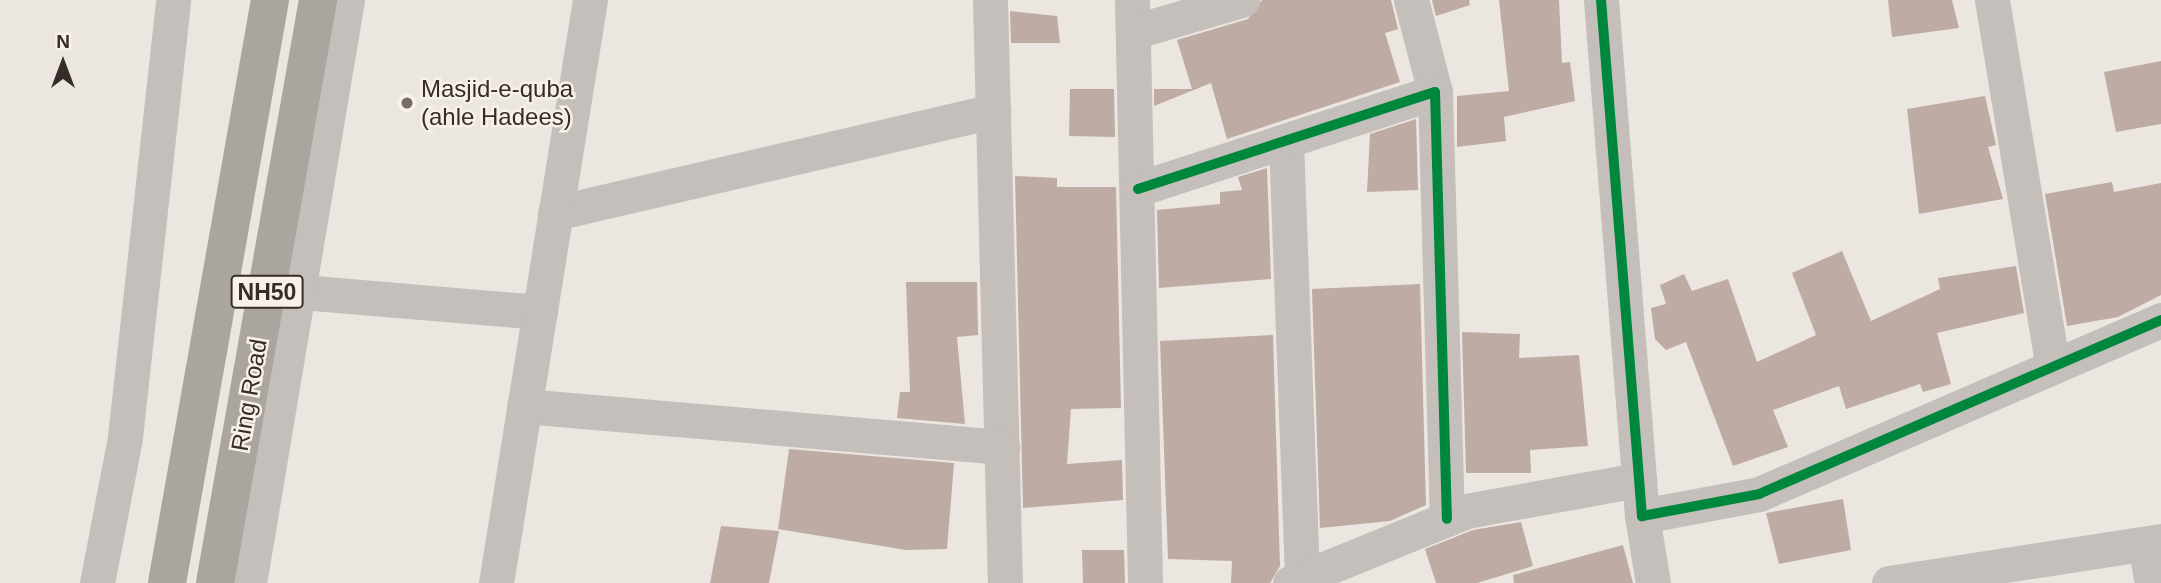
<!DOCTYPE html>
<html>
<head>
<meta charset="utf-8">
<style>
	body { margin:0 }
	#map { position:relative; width:2161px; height:583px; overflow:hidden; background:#ece6e1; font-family:Helvetica,sans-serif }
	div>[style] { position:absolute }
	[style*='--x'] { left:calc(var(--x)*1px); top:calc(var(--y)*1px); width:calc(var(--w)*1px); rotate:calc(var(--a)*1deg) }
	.building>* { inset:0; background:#beaba4 }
	.minor>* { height:35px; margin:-17.5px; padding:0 17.5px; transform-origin:17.5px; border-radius:17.5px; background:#c5bfbb }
	.highway>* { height:38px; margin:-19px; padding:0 19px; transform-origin:19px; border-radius:19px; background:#aba5a0 }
	.cycleway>* { height:10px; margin:-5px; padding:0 5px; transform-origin:5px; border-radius:5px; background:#00873e }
	.dots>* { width:19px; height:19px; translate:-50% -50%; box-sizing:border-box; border:4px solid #f8f1e9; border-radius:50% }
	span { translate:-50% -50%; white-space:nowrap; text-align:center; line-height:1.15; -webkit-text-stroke:5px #f8f1e9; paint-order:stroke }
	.shield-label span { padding:2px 5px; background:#f8f1e9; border:2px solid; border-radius:5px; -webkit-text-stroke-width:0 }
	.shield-label { font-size:23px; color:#362c29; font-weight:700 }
	.poi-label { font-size:24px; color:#362c29 }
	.left { translate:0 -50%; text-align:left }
	.street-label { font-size:24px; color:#362c29 }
	.north { position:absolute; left:28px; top:28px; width:70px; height:70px; -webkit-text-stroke:5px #f8f1e9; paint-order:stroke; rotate:0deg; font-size:19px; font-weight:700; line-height:28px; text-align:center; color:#362c29 }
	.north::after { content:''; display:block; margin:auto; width:24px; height:32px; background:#362c29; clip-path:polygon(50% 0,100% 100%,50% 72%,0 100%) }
</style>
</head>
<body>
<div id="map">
	<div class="building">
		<i style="clip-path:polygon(1262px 0,1391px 0,1398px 29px,1385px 33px,1400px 82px,1227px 139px,1211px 83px,1154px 106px,1154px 89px,1192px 89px,1177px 40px,1248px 19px)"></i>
		<i style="clip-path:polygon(1432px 0,1469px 0,1470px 5px,1436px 16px)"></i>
		<i style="clip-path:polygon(1499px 0,1559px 0,1562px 63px,1570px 62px,1575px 101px,1504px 117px,1506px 141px,1457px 147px,1457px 96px,1509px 91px)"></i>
		<i style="clip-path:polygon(1888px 0,1952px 0,1959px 28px,1892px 37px)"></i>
		<i style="clip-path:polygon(1010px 11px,1057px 16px,1060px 43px,1011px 43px)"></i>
		<i style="clip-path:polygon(2161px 61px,2161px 124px,2116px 132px,2104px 72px)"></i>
		<i style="clip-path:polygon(1070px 89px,1114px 89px,1115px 137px,1069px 136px)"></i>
		<i style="clip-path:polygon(1985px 96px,1996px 145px,1988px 147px,2003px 199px,1919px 214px,1907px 109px)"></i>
		<i style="clip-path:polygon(1416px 119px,1418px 190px,1367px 192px,1370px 134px)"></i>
		<i style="clip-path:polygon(1267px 168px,1271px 279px,1159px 288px,1157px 210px,1220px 204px,1220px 192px,1242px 190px,1238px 177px)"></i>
		<i style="clip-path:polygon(1015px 176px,1057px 178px,1057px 187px,1116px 187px,1121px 408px,1071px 409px,1067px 464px,1122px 460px,1123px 500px,1023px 508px)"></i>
		<i style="clip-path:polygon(2112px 182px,2114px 192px,2161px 183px,2161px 295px,2118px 317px,2067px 326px,2045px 194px)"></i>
		<i style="clip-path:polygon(1842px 251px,1871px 321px,1940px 289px,1938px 278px,2016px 266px,2024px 313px,1937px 333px,1951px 384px,1923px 392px,1920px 384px,1846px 409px,1839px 386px,1773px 410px,1788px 447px,1733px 466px,1686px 342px,1666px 350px,1655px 339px,1651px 308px,1666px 304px,1660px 285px,1684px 274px,1692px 291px,1728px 279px,1757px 362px,1816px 335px,1792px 273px)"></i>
		<i style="clip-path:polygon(906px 282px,977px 282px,978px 335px,957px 337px,965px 424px,897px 418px,900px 392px,910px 392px)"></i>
		<i style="clip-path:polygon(1420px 284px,1426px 505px,1390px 521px,1320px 528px,1312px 289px)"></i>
		<i style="clip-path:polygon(1462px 332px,1520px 334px,1519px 358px,1579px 355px,1588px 446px,1530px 450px,1531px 473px,1466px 473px)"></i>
		<i style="clip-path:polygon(1273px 335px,1280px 566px,1270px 583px,1231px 583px,1232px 561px,1168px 559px,1160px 341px)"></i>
		<i style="clip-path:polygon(789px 449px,954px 463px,947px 549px,906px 550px,778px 529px)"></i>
		<i style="clip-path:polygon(1843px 499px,1851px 550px,1779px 564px,1766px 513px)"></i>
		<i style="clip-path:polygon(1521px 522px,1533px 566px,1477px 583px,1436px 583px,1425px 549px,1473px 530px)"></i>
		<i style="clip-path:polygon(721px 526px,779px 531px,769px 583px,710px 583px)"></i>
		<i style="clip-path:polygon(1623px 545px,1633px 583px,1514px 583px,1513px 575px)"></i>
		<i style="clip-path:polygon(1082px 550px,1124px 550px,1125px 583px,1083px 583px)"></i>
	</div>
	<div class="minor">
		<i style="--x:990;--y:0;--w:583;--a:88.53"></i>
		<i style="--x:1132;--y:0;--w:583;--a:88.72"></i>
		<i style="--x:1411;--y:0;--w:95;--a:75.4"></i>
		<i style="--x:1601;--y:0;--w:518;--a:85.46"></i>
		<i style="--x:1642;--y:516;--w:119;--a:-10.6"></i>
		<i style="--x:1759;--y:494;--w:438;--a:-23.4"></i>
		<i style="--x:1992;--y:0;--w:372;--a:80.6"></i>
		<i style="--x:1133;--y:32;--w:114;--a:-16.4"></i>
		<i style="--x:1286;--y:141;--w:437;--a:87.9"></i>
		<i style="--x:1138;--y:189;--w:312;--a:-18.1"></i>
		<i style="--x:1435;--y:92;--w:427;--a:88.4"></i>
		<i style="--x:555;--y:213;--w:450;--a:-13.1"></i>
		<i style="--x:278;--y:290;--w:263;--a:4.8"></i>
		<i style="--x:524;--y:406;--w:480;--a:4.9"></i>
		<i style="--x:1642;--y:516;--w:68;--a:80.7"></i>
		<i style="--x:2145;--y:544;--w:40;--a:80"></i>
		<i style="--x:97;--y:583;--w:149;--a:-79.1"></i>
		<i style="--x:125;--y:437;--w:440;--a:-83.7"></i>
		<i style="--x:249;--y:583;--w:591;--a:-80.46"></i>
		<i style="--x:496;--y:583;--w:591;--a:-80.84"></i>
		<i style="--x:1290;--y:583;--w:190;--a:-22.2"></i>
		<i style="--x:1466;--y:511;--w:176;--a:-10.2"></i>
		<i style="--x:1889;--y:583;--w:275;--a:-8.8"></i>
	</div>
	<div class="highway">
		<i style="--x:167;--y:583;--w:592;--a:-79.98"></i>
		<i style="--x:215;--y:583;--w:592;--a:-79.98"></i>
	</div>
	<div class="cycleway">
		<i style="--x:1601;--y:0;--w:518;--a:85.46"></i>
		<i style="--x:1642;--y:516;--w:119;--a:-10.6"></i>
		<i style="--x:1759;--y:494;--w:438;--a:-23.4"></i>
		<i style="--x:1138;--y:189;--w:312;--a:-18.1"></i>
		<i style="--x:1435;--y:92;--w:427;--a:88.4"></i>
	</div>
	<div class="dots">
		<i style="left:407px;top:103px;background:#766d69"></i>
	</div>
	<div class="shield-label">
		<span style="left:267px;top:292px">NH50</span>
	</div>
	<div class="poi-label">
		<span class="left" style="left:421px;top:103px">Masjid-e-quba<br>(ahle Hadees)</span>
	</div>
	<div class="street-label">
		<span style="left:249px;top:395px;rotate:-80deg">Ring Road</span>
	</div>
	<div class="north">N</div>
</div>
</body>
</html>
